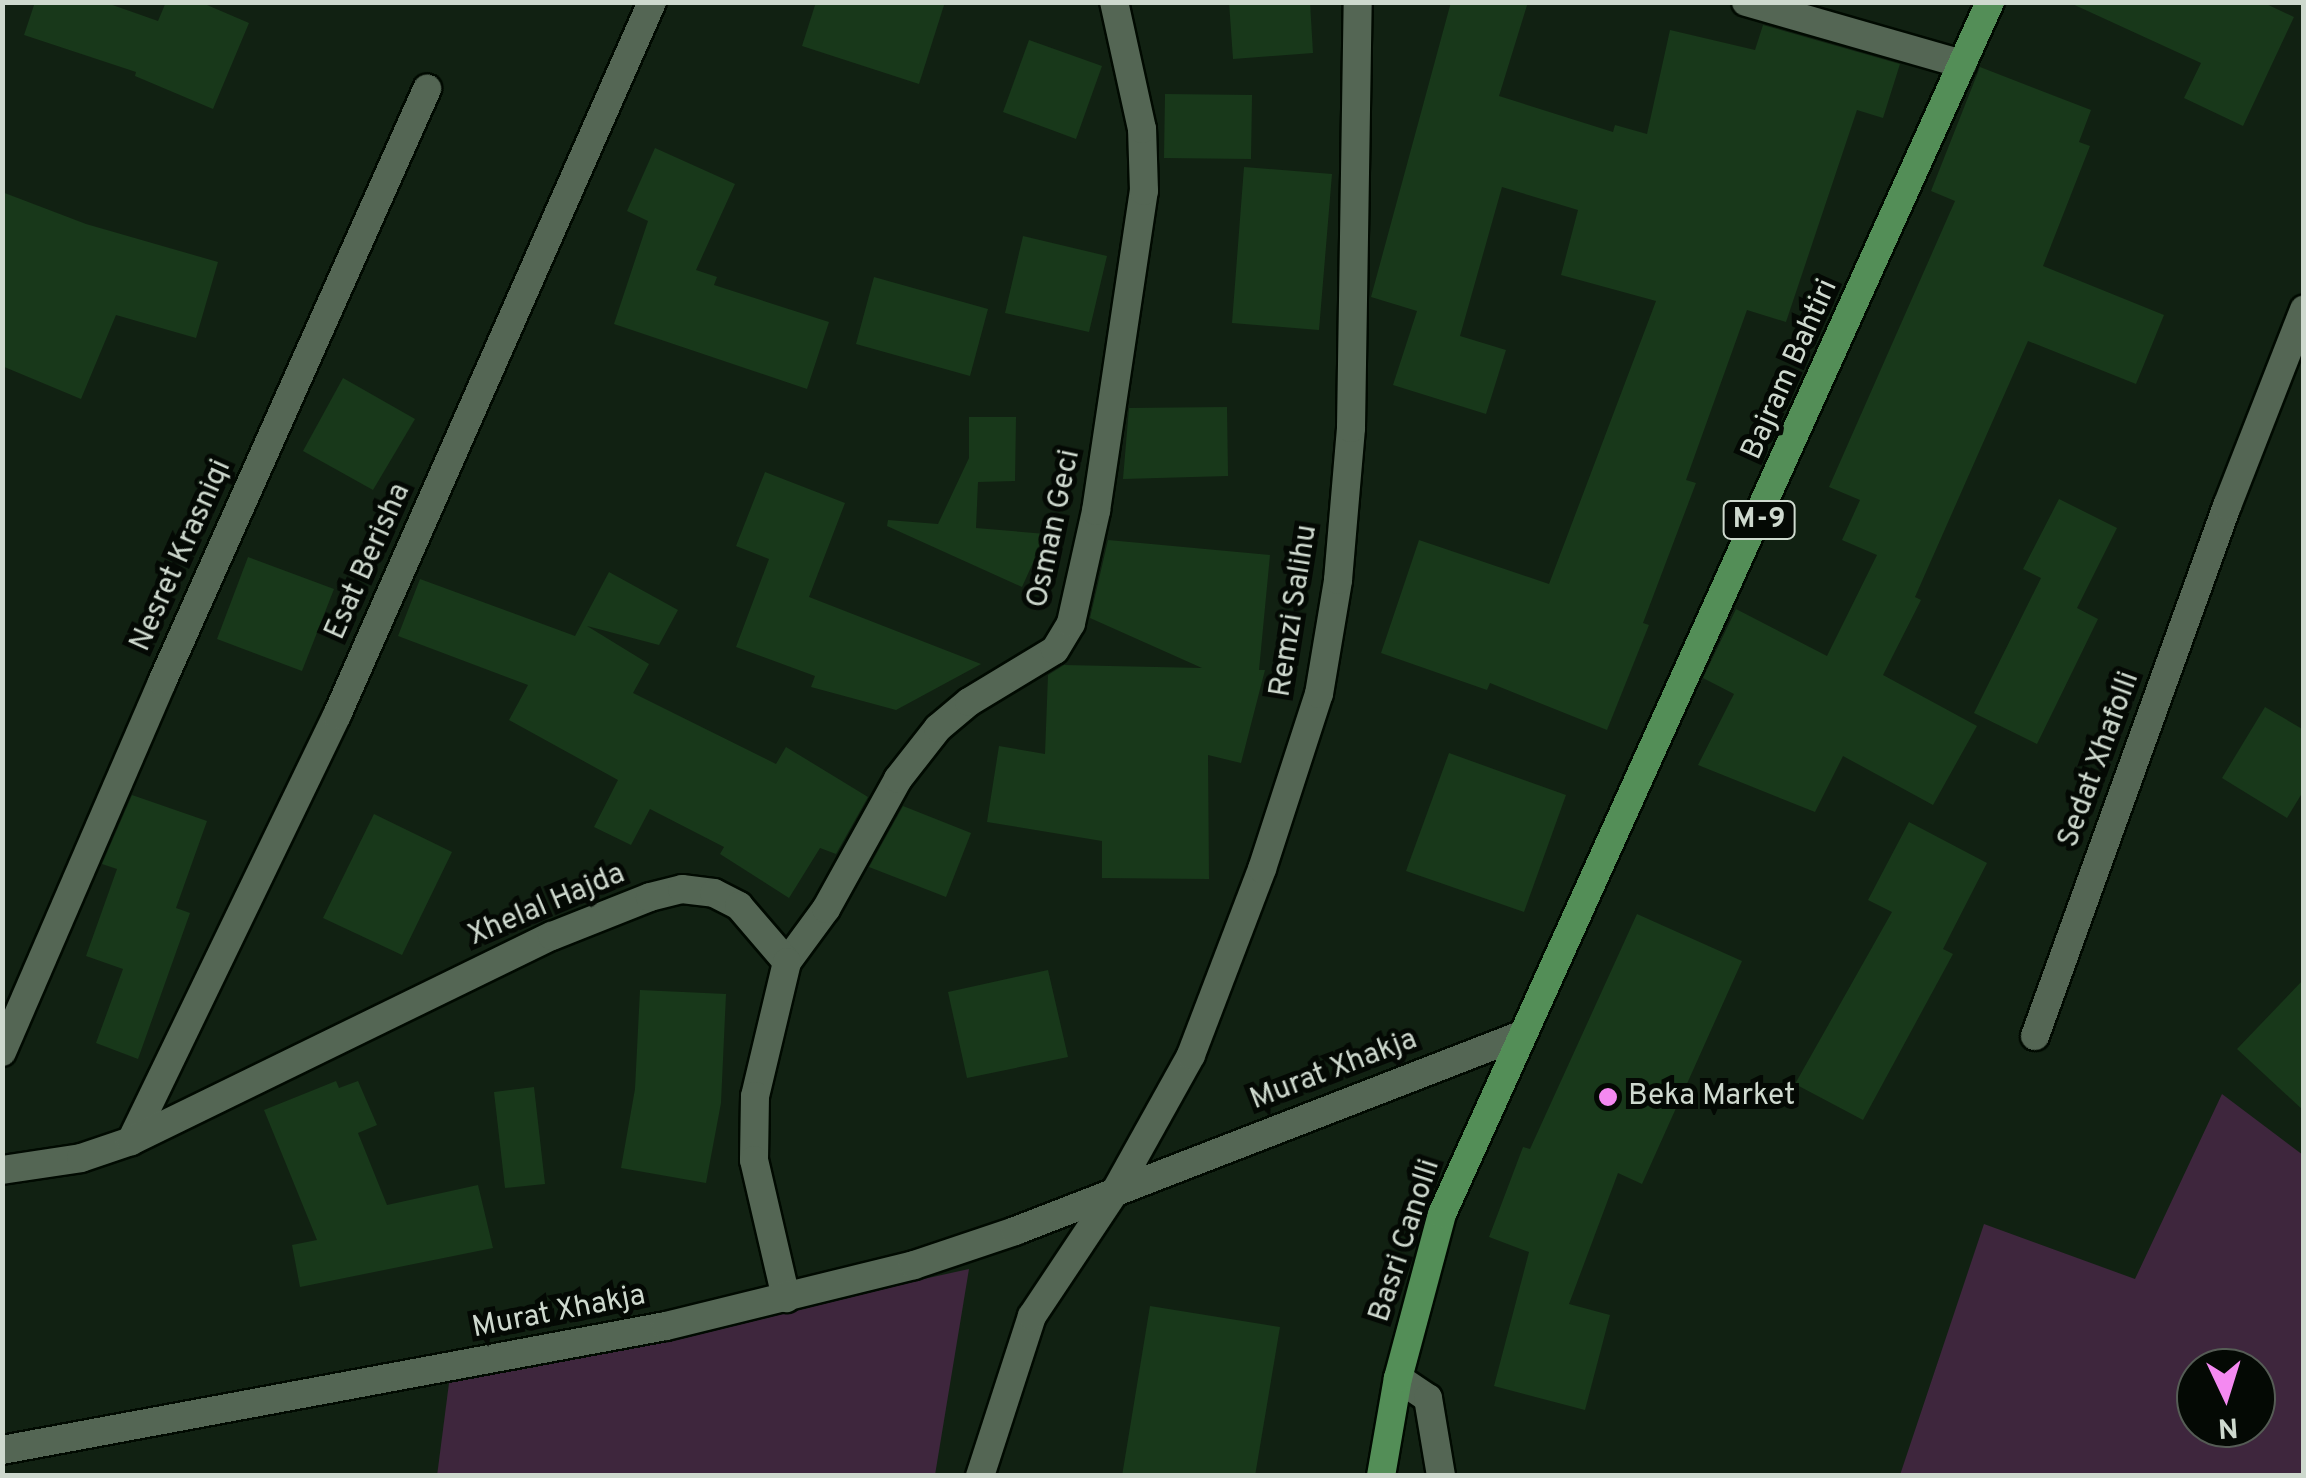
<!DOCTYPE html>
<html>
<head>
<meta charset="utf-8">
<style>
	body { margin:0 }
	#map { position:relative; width:2306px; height:1478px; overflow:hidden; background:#112112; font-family:Overpass,sans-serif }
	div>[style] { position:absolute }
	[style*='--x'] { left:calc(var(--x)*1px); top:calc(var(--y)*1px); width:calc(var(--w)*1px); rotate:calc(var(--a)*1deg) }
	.green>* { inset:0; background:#3e263d }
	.building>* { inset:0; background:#18381a }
	.roads { filter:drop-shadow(2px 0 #010a01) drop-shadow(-2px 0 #010a01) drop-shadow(0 2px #010a01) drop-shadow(0 -2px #010a01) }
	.minor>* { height:28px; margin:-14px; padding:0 14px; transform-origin:14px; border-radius:14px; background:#546654 }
	.tertiary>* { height:28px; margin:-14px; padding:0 14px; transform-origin:14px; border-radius:14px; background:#546654 }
	.primary>* { height:28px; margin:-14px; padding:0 14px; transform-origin:14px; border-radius:14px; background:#538e57 }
	.dots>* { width:28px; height:28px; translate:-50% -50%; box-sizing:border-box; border:5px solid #040904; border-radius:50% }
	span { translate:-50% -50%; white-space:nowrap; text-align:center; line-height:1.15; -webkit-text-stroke:10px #040904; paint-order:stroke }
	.shield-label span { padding:2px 8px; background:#040904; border:2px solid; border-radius:8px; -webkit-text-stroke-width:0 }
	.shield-label { font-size:28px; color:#ced9ce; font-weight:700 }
	.street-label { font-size:30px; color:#ced9ce }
	.poi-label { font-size:30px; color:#ced9ce }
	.left { translate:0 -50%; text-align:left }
	.frame { position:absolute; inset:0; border:5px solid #ced9ce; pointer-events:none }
	.north { position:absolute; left:2176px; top:1348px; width:100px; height:100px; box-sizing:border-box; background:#040904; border:2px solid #555c55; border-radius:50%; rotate:176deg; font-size:28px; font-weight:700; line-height:40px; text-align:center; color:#ced9ce }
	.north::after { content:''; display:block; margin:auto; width:35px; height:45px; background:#f489f1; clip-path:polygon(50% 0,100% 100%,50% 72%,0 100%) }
</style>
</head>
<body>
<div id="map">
	<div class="green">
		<i style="clip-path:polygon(evenodd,2222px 1094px,2303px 1155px,2303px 1475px,1900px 1475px,1984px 1224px,2135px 1279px,2222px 1094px,2196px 1368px,2256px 1368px,2256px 1428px,2196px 1428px,2196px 1368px)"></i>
		<i style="clip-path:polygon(969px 1269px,935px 1475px,437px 1476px,449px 1383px)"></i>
	</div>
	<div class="building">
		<i style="clip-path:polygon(35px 2px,104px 2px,158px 21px,166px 2px,200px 2px,249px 23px,213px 109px,135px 76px,136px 72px,24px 35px)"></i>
		<i style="clip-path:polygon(816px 2px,945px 2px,919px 84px,802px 46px)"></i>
		<i style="clip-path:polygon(1229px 2px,1310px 2px,1313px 53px,1233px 59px)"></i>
		<i style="clip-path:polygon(1451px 2px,1528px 2px,1499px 96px,1613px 132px,1615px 125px,1647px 134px,1670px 30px,1755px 50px,1763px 25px,1900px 64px,1883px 118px,1857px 110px,1786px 322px,1747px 310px,1686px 480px,1696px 483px,1643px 623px,1649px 625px,1607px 730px,1490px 683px,1487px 690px,1381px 653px,1419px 540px,1549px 584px,1656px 301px,1561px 275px,1578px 210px,1502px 187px,1460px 336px,1506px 350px,1486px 414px,1393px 385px,1417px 311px,1371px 297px)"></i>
		<i style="clip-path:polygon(2068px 2px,2262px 2px,2294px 17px,2243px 126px,2184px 98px,2201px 63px)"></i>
		<i style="clip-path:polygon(1029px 40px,1102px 66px,1076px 139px,1003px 112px)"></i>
		<i style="clip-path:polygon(1980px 67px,2091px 110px,2079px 142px,2090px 146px,2043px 266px,2164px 315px,2136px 384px,2028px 341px,1915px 597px,1921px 600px,1883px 675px,1977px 726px,1933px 805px,1843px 756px,1815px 812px,1698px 765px,1734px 694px,1703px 678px,1736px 609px,1827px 656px,1877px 555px,1842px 540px,1860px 500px,1829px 487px,1955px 201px,1931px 191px)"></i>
		<i style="clip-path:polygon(1165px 94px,1252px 95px,1251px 159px,1164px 158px)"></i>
		<i style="clip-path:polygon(655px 148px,735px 184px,696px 270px,717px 277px,714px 285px,829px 322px,807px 389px,614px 324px,648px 221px,627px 211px)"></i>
		<i style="clip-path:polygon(1244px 167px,1332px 174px,1319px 330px,1232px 323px)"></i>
		<i style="clip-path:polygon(2px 192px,86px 224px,218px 262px,196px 338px,116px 315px,81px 399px,2px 366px)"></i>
		<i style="clip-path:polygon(1023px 236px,1107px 256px,1089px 332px,1005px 313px)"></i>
		<i style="clip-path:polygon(874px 277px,988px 309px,970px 376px,856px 344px)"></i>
		<i style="clip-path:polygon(343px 378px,415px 419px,373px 490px,303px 451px)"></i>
		<i style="clip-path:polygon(1227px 407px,1228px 476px,1123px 479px,1129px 408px)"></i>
		<i style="clip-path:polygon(969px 417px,1016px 417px,1015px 481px,978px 482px,976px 528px,1046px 534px,1022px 587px,887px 526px,888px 520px,938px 524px,969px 458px)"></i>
		<i style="clip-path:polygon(765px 472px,845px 503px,809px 597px,981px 664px,896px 710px,811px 687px,815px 676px,736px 647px,769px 559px,736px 546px)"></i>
		<i style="clip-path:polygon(2059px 499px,2117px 528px,2077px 608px,2098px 619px,2037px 744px,1974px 713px,2041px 578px,2023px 569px)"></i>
		<i style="clip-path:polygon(1108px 540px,1270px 555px,1259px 670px,1265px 670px,1241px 763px,1208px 755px,1209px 879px,1102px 878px,1102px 841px,987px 822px,999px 746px,1045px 754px,1048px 675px,1064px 665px,1202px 668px,1090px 618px)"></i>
		<i style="clip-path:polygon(248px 557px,334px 589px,302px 671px,217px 639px)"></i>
		<i style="clip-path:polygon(609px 572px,678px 610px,659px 645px,587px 626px,649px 664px,633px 693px,776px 764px,786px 747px,868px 797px,836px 854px,820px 848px,789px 898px,720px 854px,724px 847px,650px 809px,631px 845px,594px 827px,618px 780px,509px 720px,528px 685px,398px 636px,420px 579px,575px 636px)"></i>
		<i style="clip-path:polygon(2265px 707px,2304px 730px,2304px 790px,2287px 818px,2222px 778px)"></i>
		<i style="clip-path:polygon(1449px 753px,1566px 795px,1524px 912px,1406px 871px)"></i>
		<i style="clip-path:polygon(132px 795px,207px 821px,176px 908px,190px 913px,138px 1059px,96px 1043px,123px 969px,86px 956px,117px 869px,102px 864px)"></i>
		<i style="clip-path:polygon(903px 806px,971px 833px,946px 897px,869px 867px)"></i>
		<i style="clip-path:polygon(374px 814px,452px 852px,402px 955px,323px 918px)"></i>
		<i style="clip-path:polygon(1909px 822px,1987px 863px,1943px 949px,1953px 954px,1863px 1120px,1795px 1084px,1892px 912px,1868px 900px)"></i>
		<i style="clip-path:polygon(1637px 914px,1742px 961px,1642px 1184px,1618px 1173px,1569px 1304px,1610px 1315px,1585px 1410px,1494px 1386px,1529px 1252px,1489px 1237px,1523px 1147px,1530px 1149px)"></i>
		<i style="clip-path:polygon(1048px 970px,1068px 1057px,967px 1078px,948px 992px)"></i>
		<i style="clip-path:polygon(2304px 979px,2304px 1111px,2237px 1049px)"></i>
		<i style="clip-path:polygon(640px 990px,726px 994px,721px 1103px,706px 1183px,621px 1168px,635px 1089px)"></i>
		<i style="clip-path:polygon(336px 1081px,339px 1088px,358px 1081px,377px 1125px,358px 1133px,387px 1205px,478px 1185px,493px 1248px,300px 1287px,292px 1245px,317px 1240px,264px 1110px)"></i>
		<i style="clip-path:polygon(534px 1087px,545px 1184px,505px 1188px,494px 1092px)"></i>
		<i style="clip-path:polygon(1150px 1306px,1280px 1327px,1255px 1476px,1122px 1476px)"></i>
	</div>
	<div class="roads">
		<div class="minor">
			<i style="--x:1746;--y:2;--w:225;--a:16"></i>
			<i style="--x:787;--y:962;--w:66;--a:-53.7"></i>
			<i style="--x:826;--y:909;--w:149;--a:-61"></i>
			<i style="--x:898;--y:779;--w:65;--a:-51.9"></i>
			<i style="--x:938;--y:728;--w:40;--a:-40"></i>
			<i style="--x:969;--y:702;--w:100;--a:-31.2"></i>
			<i style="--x:1055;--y:650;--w:31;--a:-59"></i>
			<i style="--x:1071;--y:623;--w:115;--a:-77.4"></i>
			<i style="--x:1096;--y:511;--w:324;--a:-81.5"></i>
			<i style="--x:1144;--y:191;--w:62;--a:-91.8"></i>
			<i style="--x:1142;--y:129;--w:130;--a:-102.4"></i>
			<i style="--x:2035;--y:1036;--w:564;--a:-70.09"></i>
			<i style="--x:2227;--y:506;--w:211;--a:-68.6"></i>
			<i style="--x:2;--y:1052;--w:403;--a:-66.6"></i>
			<i style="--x:162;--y:682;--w:650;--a:-65.92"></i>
			<i style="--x:131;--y:1141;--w:473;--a:-64.2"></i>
			<i style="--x:337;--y:715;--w:779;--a:-66.16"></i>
			<i style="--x:2;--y:1170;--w:80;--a:-8.6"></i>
			<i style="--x:81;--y:1158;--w:53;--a:-18.8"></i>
			<i style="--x:131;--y:1141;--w:468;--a:-26"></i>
			<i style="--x:552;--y:936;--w:105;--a:-21.7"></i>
			<i style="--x:650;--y:897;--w:33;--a:-14"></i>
			<i style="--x:682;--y:889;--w:32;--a:7"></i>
			<i style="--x:714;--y:893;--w:28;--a:27"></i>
			<i style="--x:739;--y:906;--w:74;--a:49.4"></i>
			<i style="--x:787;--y:962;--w:138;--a:103.4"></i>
			<i style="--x:755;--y:1096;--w:64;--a:90.9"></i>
			<i style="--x:754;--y:1160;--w:142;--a:76.9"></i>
			<i style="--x:1398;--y:1378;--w:36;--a:34"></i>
			<i style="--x:1428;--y:1398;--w:79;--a:80.5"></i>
			<i style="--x:980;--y:1476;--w:168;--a:-72"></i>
			<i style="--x:1032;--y:1316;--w:151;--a:-56.3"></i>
			<i style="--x:1116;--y:1190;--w:154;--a:-60.9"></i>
			<i style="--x:1191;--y:1055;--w:199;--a:-69.1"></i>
			<i style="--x:1262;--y:869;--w:184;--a:-72"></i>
			<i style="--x:1319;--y:694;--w:116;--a:-80.5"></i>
			<i style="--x:1338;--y:580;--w:153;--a:-85.1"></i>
			<i style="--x:1351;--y:428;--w:426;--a:-89.1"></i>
		</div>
		<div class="tertiary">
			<i style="--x:2;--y:1450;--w:675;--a:-10.58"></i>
			<i style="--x:666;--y:1326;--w:255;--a:-13.8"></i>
			<i style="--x:914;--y:1265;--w:107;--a:-18.6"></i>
			<i style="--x:1015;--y:1231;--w:543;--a:-21.17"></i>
		</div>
		<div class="primary">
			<i style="--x:1381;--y:1476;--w:99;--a:-80.2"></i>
			<i style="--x:1398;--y:1378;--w:170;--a:-75"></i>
			<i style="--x:1442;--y:1214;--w:1330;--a:-65.67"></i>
		</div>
	</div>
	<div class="dots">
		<i style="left:1608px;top:1097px;background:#f489f1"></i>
	</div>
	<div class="shield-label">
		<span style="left:1759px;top:520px">M-9</span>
	</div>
	<div class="street-label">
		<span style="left:1791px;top:370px;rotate:-66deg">Bajram Bahtiri</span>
		<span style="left:1055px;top:529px;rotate:-78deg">Osman Geci</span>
		<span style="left:182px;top:556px;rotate:-66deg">Nesret Krasniqi</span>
		<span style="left:369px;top:562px;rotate:-66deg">Esat Berisha</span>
		<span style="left:1295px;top:611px;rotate:-81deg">Remzi Salihu</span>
		<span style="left:2100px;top:760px;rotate:-70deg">Sedat Xhafolli</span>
		<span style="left:547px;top:906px;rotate:-23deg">Xhelal Hajda</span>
		<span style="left:1334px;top:1071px;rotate:-21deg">Murat Xhakja</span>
		<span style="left:1406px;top:1241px;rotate:-72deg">Basri Canolli</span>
		<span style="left:559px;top:1313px;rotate:-11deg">Murat Xhakja</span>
	</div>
	<div class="poi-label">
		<span class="left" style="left:1628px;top:1097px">Beka Market</span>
	</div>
	<div class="frame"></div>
	<div class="north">N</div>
</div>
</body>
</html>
